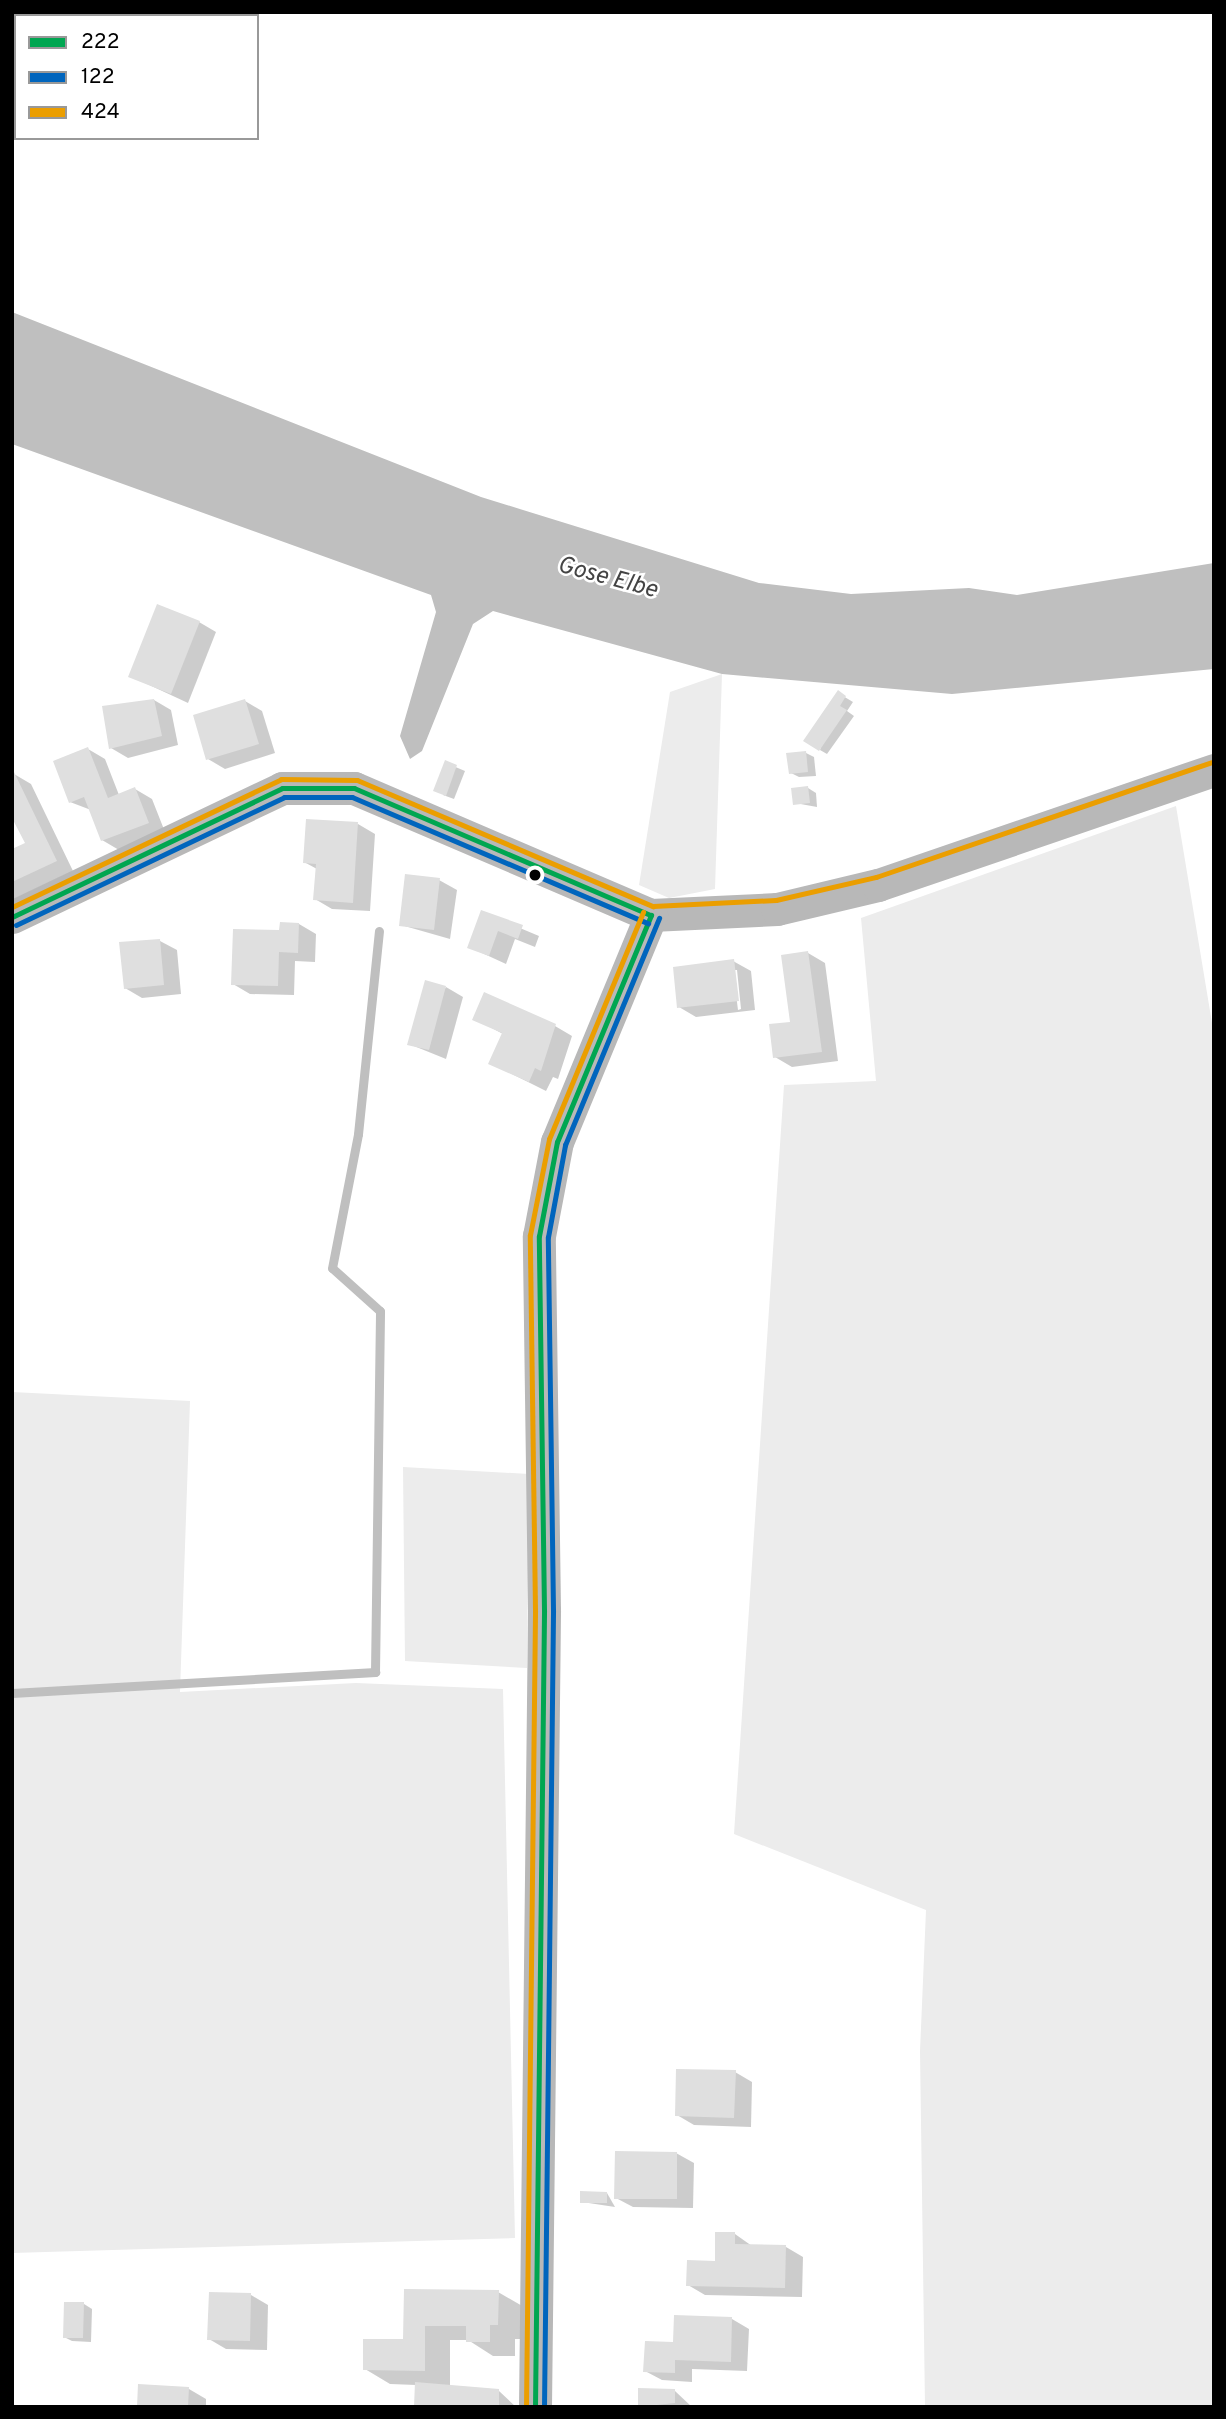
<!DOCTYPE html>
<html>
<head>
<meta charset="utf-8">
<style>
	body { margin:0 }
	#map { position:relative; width:1226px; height:2419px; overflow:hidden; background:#fff; font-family:Overpass,sans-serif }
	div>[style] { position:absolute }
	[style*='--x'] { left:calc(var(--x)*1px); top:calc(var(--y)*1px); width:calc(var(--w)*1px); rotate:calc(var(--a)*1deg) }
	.green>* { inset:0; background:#ececec }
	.water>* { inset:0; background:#bfbfbf }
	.shadow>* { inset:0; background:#0003 }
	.stream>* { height:9px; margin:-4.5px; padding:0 4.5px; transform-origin:4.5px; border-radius:4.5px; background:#bfbfbf }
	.building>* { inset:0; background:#dfdfdf }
	.secondary>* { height:33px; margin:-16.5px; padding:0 16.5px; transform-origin:16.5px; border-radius:16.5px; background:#b8b8b8 }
	.bus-1>* { height:5px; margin:-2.5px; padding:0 2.5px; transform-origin:2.5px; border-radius:2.5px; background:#00a651 }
	.bus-2>* { height:5px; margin:-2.5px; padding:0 2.5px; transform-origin:2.5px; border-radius:2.5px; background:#0065bd }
	.bus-3>* { height:5px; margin:-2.5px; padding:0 2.5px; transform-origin:2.5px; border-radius:2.5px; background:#eb9e00 }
	.dots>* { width:19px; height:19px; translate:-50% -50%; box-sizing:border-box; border:4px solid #fff; border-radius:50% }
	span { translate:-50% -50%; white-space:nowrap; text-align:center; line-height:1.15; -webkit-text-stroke:5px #fff; paint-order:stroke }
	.water-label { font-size:24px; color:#444; font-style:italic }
	.frame { position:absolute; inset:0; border:14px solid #000; pointer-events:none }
	.legend { position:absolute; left:14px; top:14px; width:245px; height:126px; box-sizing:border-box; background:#fff; border:2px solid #999; margin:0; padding:9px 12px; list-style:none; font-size:21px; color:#000 }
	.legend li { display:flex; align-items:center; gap:14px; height:35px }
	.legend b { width:35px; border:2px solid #999 }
</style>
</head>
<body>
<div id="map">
	<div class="green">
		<i style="clip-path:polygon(722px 674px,715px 889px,669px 898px,639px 885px,670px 692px)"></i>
		<i style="clip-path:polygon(1176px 806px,1214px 1035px,1214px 2407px,925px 2407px,920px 2051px,926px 1910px,734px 1834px,784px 1085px,876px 1081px,861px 918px)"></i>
		<i style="clip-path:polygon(12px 1392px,190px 1401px,180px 1692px,356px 1683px,503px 1689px,515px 2238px,12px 2253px)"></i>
		<i style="clip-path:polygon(403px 1467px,529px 1474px,527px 1668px,405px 1661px)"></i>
	</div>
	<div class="water">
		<i style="clip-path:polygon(12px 312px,481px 497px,759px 583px,851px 594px,969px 588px,1017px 595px,1214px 563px,1214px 669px,952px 694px,722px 674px,493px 611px,473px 624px,422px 751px,410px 759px,400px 736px,436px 612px,431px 595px,12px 444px)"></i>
	</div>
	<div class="shadow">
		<i style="clip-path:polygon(199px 622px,216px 632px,188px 703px,130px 676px)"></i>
		<i style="clip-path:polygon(838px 693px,853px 702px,847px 711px,854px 716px,827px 754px,820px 750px)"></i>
		<i style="clip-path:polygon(154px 700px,171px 710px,178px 745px,128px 758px,111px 748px)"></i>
		<i style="clip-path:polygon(245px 701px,262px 711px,275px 753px,225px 769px,208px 759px)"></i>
		<i style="clip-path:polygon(88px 749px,105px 759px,119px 795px,135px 789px,152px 799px,165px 832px,119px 850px,102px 840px,91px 810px,70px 802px)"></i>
		<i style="clip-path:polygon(806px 753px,814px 757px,816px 776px,799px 777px,791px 773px)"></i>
		<i style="clip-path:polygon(446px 763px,465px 771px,454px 799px,443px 795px)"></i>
		<i style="clip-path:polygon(14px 774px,31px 784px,73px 871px,14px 899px,12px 851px,27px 844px,12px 814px)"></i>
		<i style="clip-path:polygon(808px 788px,816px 793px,817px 807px,795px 803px)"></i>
		<i style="clip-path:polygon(358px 824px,375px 834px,370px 911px,332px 909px,315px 899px,317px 869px,304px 862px)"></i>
		<i style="clip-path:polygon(439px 880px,457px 890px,450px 939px,401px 925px)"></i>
		<i style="clip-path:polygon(482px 912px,539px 936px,535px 947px,515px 939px,506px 964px,469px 947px)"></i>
		<i style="clip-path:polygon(299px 924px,316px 934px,315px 962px,295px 961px,294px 995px,250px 994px,233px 984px,281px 932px)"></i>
		<i style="clip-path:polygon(160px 941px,177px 950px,181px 994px,142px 998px,125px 988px)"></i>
		<i style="clip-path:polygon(808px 953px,825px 963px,838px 1061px,792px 1067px,775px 1057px,792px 1023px)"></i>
		<i style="clip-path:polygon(evenodd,733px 961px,751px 971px,755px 1010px,696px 1017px,679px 1007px,733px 961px,733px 970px,737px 970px,741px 1009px,738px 1010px,733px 970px)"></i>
		<i style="clip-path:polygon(446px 987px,463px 997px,446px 1059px,409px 1044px)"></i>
		<i style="clip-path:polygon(475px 1019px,555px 1026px,572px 1036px,558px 1079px,553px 1077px,546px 1091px,490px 1063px,503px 1034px)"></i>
		<i style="clip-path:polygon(735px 2072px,752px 2082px,751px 2127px,694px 2125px,677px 2115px)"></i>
		<i style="clip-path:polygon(676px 2153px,694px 2163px,693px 2208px,633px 2207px,616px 2198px)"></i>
		<i style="clip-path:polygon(607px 2193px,615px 2207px,582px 2202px)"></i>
		<i style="clip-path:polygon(735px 2234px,752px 2246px,786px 2247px,803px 2257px,802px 2297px,705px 2295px,688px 2285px,716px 2263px)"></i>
		<i style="clip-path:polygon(406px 2291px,498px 2292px,524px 2307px,523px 2339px,515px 2339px,515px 2356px,493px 2356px,468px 2340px,450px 2340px,450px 2387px,499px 2391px,516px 2407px,416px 2407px,416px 2385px,390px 2384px,365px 2369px,405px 2341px)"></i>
		<i style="clip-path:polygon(251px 2295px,268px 2305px,267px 2350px,226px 2349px,209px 2339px)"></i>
		<i style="clip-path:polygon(84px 2304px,92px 2309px,91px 2342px,72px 2341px,64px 2337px)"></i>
		<i style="clip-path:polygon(732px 2319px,749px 2329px,747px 2371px,692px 2369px,692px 2382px,662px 2380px,645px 2371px,675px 2344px)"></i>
		<i style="clip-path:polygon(189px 2389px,206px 2399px,206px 2407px,138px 2407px)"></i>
		<i style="clip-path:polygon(675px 2391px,692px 2407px,639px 2407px)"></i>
	</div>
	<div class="stream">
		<i style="--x:12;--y:1693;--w:364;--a:-3.3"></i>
		<i style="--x:375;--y:1672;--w:361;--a:-89.2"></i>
		<i style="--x:380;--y:1311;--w:64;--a:-138.1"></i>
		<i style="--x:332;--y:1268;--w:136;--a:-79"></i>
		<i style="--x:358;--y:1134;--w:204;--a:-84.1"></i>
	</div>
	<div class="building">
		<i style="clip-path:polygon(157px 604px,200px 621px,171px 694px,128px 677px)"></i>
		<i style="clip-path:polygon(838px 690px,846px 696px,840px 706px,847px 710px,819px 751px,803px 741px)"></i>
		<i style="clip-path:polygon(154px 699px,162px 736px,109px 749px,102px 706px)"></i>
		<i style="clip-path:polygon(245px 699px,259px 744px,206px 760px,193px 715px)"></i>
		<i style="clip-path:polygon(88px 747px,108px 798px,135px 787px,149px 823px,101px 841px,84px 797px,69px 803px,53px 761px)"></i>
		<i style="clip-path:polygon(806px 751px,808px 772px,789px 774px,786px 753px)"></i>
		<i style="clip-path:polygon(445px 760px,457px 765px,446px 796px,433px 791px)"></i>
		<i style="clip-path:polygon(14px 772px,57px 861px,12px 882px,12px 849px,25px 843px,12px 818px)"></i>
		<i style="clip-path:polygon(808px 786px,810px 803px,793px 805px,791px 788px)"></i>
		<i style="clip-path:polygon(306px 819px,358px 822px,353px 903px,313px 900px,316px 864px,303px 863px)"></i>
		<i style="clip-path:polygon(405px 874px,440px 878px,434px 930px,399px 926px)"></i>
		<i style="clip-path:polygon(481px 910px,523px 925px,518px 939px,498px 931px,489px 956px,467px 948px)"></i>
		<i style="clip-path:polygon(280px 922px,299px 923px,298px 953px,279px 952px,278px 986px,231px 985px,233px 929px,279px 930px)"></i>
		<i style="clip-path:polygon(160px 939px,164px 985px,124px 989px,119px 942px)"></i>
		<i style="clip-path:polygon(808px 951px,822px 1052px,773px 1058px,769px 1024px,790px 1022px,781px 955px)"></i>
		<i style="clip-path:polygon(734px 959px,739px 1001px,677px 1008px,673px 967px)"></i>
		<i style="clip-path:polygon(425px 980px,446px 986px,429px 1050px,407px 1045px)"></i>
		<i style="clip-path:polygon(484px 992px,556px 1024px,541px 1071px,535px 1068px,529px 1082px,488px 1064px,502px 1033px,472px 1020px)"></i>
		<i style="clip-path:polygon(676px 2069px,736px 2070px,734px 2118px,675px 2116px)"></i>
		<i style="clip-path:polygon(615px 2151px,677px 2152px,677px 2199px,614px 2199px)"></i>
		<i style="clip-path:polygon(580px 2191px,607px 2192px,607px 2203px,580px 2203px)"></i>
		<i style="clip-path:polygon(715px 2232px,735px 2232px,735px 2244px,786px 2245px,785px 2288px,686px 2286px,687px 2260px,715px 2261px)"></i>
		<i style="clip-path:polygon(404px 2289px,499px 2290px,498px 2325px,490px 2325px,490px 2342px,466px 2342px,466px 2326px,425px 2326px,425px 2371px,363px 2370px,363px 2339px,403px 2339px)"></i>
		<i style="clip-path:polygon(209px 2292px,251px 2293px,250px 2341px,207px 2340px)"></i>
		<i style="clip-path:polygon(64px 2302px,84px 2302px,83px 2338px,63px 2338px)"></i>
		<i style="clip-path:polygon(674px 2315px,732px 2317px,731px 2362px,675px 2360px,675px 2373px,643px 2372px,645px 2341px,673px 2342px)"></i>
		<i style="clip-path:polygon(415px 2382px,499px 2389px,499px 2407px,414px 2407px)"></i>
		<i style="clip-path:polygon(138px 2384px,189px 2387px,188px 2407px,137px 2407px)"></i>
		<i style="clip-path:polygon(638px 2388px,675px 2389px,675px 2403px,638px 2407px)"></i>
	</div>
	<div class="secondary">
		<i style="--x:12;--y:917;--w:299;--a:-25.5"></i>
		<i style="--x:282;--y:788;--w:72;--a:0"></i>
		<i style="--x:354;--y:788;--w:323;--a:23.2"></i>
		<i style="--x:651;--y:915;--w:126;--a:-2.7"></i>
		<i style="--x:777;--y:909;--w:104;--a:-13.4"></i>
		<i style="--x:878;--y:885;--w:355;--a:-18.9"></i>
		<i style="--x:535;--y:2407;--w:797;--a:-89.35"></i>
		<i style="--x:544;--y:1610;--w:374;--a:-90.8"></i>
		<i style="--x:539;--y:1236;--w:96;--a:-79.2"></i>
		<i style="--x:557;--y:1142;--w:246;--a:-67.5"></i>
	</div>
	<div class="bus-1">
		<i style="--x:12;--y:917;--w:299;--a:-25.5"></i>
		<i style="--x:282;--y:788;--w:72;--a:0"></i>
		<i style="--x:354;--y:788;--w:323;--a:23.2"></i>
		<i style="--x:535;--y:2407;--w:797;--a:-89.35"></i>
		<i style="--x:544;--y:1610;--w:374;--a:-90.8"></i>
		<i style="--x:539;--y:1236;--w:96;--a:-79.2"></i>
		<i style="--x:557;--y:1142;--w:246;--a:-67.5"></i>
	</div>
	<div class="bus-2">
		<i style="--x:16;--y:925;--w:297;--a:-25.5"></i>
		<i style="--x:284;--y:797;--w:68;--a:0"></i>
		<i style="--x:352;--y:797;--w:322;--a:23.1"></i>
		<i style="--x:544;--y:2407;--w:797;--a:-89.35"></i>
		<i style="--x:553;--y:1610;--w:373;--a:-90.8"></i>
		<i style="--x:548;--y:1237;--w:94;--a:-79.5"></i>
		<i style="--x:565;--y:1145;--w:246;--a:-67.5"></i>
	</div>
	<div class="bus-3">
		<i style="--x:12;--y:907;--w:298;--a:-25.4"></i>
		<i style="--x:281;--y:779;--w:76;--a:0.8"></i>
		<i style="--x:357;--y:780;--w:322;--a:23.1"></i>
		<i style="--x:653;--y:906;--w:123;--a:-2.8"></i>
		<i style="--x:776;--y:900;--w:103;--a:-13"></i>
		<i style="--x:876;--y:877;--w:354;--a:-18.9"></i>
		<i style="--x:526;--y:2407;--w:797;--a:-89.35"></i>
		<i style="--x:535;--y:1610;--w:375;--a:-90.8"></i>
		<i style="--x:530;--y:1235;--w:98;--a:-78.8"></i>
		<i style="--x:549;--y:1139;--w:246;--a:-67.5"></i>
	</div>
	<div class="dots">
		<i style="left:535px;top:875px;background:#000"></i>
	</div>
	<div class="water-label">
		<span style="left:607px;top:579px;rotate:15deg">Gose Elbe</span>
	</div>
	<div class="frame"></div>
	<ul class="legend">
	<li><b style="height:9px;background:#00a651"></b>222</li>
	<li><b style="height:9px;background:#0065bd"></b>122</li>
	<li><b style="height:9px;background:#eb9e00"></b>424</li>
	</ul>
</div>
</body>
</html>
